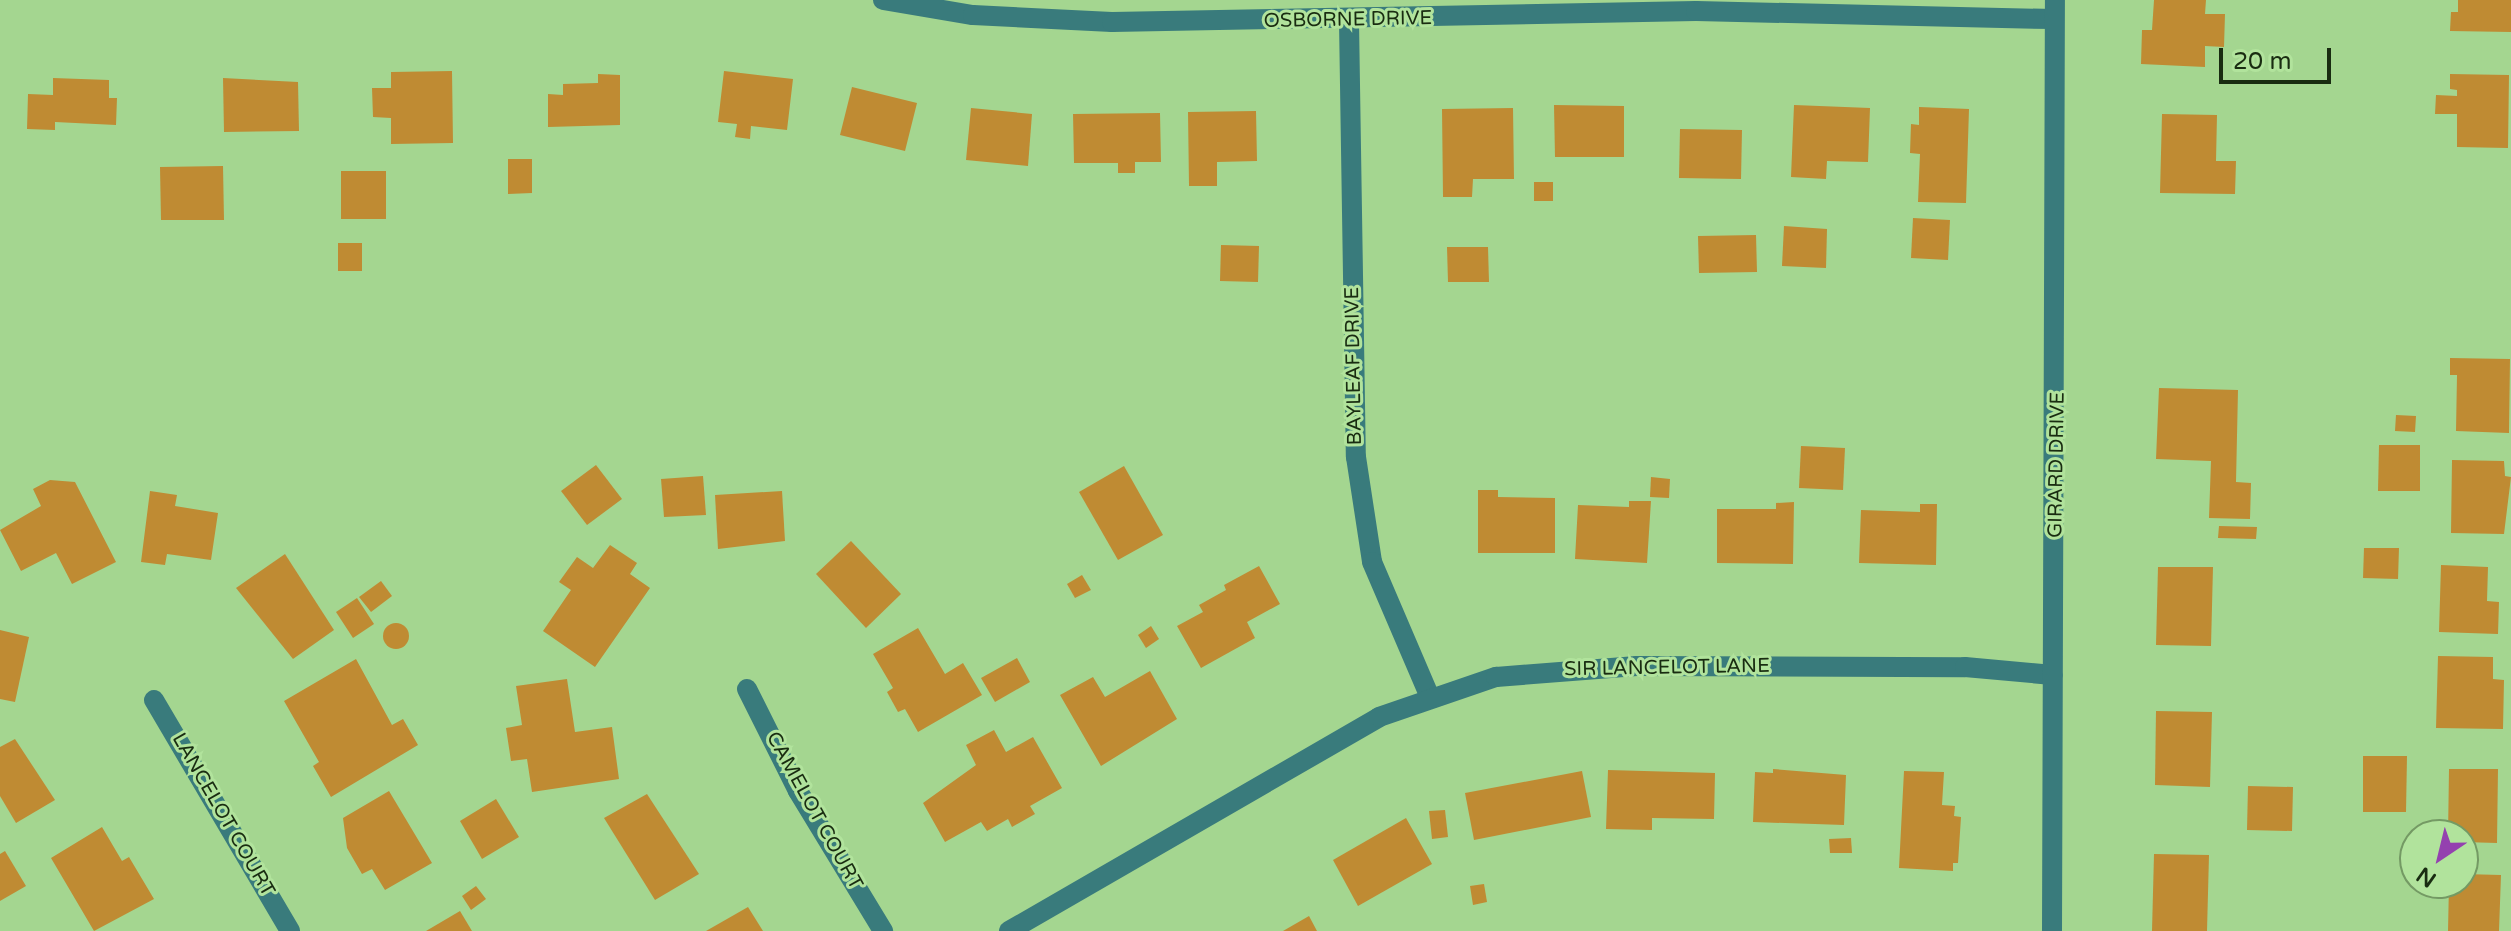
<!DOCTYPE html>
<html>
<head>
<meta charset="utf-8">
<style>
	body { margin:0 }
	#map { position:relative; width:2511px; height:931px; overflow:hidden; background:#a4d690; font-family:"Varela Round",sans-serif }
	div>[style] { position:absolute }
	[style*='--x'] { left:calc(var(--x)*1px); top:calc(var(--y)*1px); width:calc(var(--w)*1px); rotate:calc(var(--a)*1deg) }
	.building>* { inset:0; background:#bf8b33 }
	.round { border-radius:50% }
	.minor>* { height:20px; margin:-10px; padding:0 10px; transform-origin:10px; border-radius:10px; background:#397b7c }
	span { translate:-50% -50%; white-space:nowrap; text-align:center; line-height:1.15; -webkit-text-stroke:6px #b1e39c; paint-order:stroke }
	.street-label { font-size:20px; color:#192c11 }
	.north { position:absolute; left:2399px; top:819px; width:80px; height:80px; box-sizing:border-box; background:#b1e39c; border:2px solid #749a64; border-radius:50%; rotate:215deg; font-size:22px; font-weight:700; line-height:32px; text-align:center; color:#192c11 }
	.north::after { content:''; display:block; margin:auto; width:28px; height:36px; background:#9441af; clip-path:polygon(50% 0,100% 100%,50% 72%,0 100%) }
	.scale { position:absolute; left:2219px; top:48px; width:112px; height:36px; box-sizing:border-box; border:4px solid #192c11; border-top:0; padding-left:10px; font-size:24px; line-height:28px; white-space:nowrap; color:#192c11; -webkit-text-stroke:6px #b1e39c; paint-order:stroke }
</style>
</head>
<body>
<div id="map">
	<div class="building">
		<i style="clip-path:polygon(2154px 0,2206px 0,2205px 14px,2225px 14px,2224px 47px,2205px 46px,2205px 67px,2141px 64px,2142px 30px,2152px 30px)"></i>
		<i style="clip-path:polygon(2458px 0,2511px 0,2511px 32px,2450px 31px,2451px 12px,2458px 12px)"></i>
		<i style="clip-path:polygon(452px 71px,453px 143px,391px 144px,391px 118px,373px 117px,372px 88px,391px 88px,391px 72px)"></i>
		<i style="clip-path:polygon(724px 71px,793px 79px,787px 130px,751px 126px,750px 139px,735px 137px,737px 124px,718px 122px)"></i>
		<i style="clip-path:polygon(598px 74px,620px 75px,620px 125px,548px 127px,548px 94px,563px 95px,563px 84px,598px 83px)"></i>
		<i style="clip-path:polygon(2450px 74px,2509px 75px,2508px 148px,2457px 147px,2457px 114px,2435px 114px,2436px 95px,2457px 96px,2457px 90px,2450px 89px)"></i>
		<i style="clip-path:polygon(53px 78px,109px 80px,109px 98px,117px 98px,116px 125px,55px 122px,55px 130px,27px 129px,28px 94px,53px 95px)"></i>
		<i style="clip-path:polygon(223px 78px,298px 82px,299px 131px,224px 132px)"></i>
		<i style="clip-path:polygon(852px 87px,917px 103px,905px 151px,840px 135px)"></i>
		<i style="clip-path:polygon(1554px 105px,1624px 106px,1624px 157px,1555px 157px)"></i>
		<i style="clip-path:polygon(1794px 105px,1870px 108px,1868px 162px,1827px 161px,1826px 179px,1791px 177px)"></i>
		<i style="clip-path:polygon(1919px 107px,1969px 109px,1966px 203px,1918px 202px,1920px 154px,1910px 153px,1911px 124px,1919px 125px)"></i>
		<i style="clip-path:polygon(971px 108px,1032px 114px,1028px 166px,966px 160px)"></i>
		<i style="clip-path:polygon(1513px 108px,1514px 179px,1473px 179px,1472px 197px,1443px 197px,1442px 109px)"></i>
		<i style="clip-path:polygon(1256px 111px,1257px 161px,1217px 162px,1217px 186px,1189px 186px,1188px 112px)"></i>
		<i style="clip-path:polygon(1160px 113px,1161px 162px,1135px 162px,1135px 173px,1118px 173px,1118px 163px,1074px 163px,1073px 114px)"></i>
		<i style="clip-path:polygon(2162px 114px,2217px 115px,2216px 161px,2236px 161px,2235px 194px,2160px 193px)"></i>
		<i style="clip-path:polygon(1680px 129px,1742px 130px,1741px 179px,1679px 178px)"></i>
		<i style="clip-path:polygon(508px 159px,532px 159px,532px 193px,508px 194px)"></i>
		<i style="clip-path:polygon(223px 166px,224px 220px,161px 220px,160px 167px)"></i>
		<i style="clip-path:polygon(341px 171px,386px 171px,386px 219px,341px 219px)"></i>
		<i style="clip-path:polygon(1534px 182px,1553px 182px,1553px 201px,1534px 201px)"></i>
		<i style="clip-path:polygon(1913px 218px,1950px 220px,1948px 260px,1911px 258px)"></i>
		<i style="clip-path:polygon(1784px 226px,1827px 229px,1826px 268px,1782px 266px)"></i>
		<i style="clip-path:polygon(1756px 235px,1757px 272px,1699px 273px,1698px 236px)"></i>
		<i style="clip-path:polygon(338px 243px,362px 243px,362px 271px,338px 271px)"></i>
		<i style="clip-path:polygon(1221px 245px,1259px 246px,1258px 282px,1220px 281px)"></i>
		<i style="clip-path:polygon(1447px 247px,1488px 247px,1489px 282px,1448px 282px)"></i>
		<i style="clip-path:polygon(2450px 358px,2510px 359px,2509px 433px,2456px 431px,2457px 375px,2450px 375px)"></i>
		<i style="clip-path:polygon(2159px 388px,2238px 390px,2236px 482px,2251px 483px,2250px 519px,2209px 518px,2211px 461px,2156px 459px)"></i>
		<i style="clip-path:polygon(2396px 415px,2416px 416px,2415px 432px,2395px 431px)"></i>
		<i style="clip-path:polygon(2379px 445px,2420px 445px,2420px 491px,2378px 491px)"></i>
		<i style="clip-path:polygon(1801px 446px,1845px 448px,1843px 490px,1799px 488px)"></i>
		<i style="clip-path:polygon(2452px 460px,2504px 461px,2505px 476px,2511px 477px,2504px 534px,2451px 533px)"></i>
		<i style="clip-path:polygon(596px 465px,622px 499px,587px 525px,561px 491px)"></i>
		<i style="clip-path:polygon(1124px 466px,1163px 535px,1118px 560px,1079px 492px)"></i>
		<i style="clip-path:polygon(703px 476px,706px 515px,664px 517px,661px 479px)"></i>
		<i style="clip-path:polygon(1651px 477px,1670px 479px,1669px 498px,1650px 497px)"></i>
		<i style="clip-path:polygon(50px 480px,75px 482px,116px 562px,72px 584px,56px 553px,21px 571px,0 530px,41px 506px,33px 489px)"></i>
		<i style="clip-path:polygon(1478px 490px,1498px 490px,1498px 497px,1555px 498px,1555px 553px,1478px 553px)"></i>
		<i style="clip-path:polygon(150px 491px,177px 495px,175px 506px,218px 513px,211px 560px,167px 554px,165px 565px,141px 562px)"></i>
		<i style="clip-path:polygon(782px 491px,785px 541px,718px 549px,715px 495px)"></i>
		<i style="clip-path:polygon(1629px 501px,1651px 501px,1647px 563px,1575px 559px,1578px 505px,1629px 507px)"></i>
		<i style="clip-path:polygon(1794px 502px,1793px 564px,1717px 563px,1717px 509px,1776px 509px,1776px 503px)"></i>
		<i style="clip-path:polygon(1920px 504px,1937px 504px,1936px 565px,1859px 563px,1861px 510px,1920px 512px)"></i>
		<i style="clip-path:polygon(2219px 526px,2257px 527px,2256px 539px,2218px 538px)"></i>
		<i style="clip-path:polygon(851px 541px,901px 594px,866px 628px,816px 574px)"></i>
		<i style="clip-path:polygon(610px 545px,637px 563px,630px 574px,650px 588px,595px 667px,543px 631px,571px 590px,559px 582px,577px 557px,593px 568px)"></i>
		<i style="clip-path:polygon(2364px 548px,2399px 548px,2398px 579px,2363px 578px)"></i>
		<i style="clip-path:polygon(285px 554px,334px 630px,293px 659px,236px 588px)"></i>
		<i style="clip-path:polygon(2441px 565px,2488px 567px,2487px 601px,2499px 602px,2498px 634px,2439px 632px)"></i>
		<i style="clip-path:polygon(1259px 566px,1280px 604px,1247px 622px,1255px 638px,1201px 668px,1177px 626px,1203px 612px,1199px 605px,1226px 590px,1224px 585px)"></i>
		<i style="clip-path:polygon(2158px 567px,2213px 567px,2211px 646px,2156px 645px)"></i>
		<i style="clip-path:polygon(1082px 575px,1091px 590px,1075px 598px,1067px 584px)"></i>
		<i style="clip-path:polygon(381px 581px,392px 596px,371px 612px,359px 597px)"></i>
		<i style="clip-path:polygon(357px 598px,374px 624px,353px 638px,336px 612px)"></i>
		<i class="round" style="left:383px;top:623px;width:26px;height:26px"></i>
		<i style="clip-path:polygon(1151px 626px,1159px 639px,1146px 648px,1138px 635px)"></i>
		<i style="clip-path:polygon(918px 628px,945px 674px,963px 663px,982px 695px,918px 732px,905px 709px,898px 712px,887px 692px,893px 688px,873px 654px)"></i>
		<i style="clip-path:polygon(0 630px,29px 637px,15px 702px,0 699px)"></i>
		<i style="clip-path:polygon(2438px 656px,2493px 657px,2493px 679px,2504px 680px,2503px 729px,2436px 728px)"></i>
		<i style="clip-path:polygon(1017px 658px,1030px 682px,995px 702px,981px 678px)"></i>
		<i style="clip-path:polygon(356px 659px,392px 725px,403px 719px,418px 745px,331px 797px,313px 766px,319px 762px,284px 701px)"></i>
		<i style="clip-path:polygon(1150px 671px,1177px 719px,1101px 766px,1060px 695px,1093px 677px,1105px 697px)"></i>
		<i style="clip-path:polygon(567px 679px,575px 732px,612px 727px,619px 779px,532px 792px,527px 759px,511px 761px,506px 728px,522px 725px,516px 686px)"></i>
		<i style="clip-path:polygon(2156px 711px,2212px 712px,2210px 787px,2155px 785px)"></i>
		<i style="clip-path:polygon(994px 730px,1006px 752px,1033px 737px,1062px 788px,1030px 806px,1035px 814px,1012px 827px,1008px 819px,987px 831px,981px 822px,945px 842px,923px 803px,976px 765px,966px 745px)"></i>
		<i style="clip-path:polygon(15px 739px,55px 800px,16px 823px,0 796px,0 747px)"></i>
		<i style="clip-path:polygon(2363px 756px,2407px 756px,2406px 812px,2363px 812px)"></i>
		<i style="clip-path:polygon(1773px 769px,1846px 775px,1844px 825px,1753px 822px,1755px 772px,1773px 773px)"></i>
		<i style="clip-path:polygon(2449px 769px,2498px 769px,2497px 843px,2463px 842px,2463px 835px,2448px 835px)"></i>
		<i style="clip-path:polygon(1608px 770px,1715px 773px,1714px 819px,1652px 818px,1652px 830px,1606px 829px)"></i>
		<i style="clip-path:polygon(1582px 771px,1591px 817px,1474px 840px,1465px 793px)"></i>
		<i style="clip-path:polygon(1904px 771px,1944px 772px,1942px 805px,1955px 806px,1954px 816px,1961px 817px,1958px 863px,1953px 863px,1953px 871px,1899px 868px)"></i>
		<i style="clip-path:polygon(2248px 786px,2293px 787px,2292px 831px,2247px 830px)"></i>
		<i style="clip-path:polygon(389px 791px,432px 863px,385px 890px,372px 869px,362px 874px,347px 848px,343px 818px)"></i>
		<i style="clip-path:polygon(647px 794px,699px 874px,655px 900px,604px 818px)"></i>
		<i style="clip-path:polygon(496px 799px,519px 837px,482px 859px,460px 821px)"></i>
		<i style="clip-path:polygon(1445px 810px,1448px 837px,1432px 839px,1429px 811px)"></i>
		<i style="clip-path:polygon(1406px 818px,1432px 864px,1358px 906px,1333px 860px)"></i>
		<i style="clip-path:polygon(102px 827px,122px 861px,129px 857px,154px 899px,94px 931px,51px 858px)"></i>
		<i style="clip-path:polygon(1851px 838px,1852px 853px,1830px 853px,1829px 839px)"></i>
		<i style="clip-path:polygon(5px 851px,26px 886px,0 901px,0 854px)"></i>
		<i style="clip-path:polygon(2154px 854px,2209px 855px,2207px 931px,2152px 931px)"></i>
		<i style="clip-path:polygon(2463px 874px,2501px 875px,2499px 931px,2448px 931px,2449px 883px,2463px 883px)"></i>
		<i style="clip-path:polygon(1484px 884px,1487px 902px,1473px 905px,1470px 886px)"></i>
		<i style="clip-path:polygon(476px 886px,486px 899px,471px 910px,462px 896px)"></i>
		<i style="clip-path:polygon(748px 907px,763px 931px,706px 931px)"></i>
		<i style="clip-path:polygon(460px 911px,472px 931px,426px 931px)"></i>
		<i style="clip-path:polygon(1309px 916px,1317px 931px,1283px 931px)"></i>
	</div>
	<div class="minor">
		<i style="--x:883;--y:0;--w:91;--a:9.5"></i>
		<i style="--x:973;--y:15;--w:139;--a:2.9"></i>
		<i style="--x:1112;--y:22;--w:584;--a:-1.08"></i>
		<i style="--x:1696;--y:11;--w:358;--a:1.3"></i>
		<i style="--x:1349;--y:21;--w:436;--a:89.1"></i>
		<i style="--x:1356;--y:457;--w:106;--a:81.3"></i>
		<i style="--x:1372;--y:562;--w:147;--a:66.8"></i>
		<i style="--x:747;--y:689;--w:114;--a:63.4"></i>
		<i style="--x:798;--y:791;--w:164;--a:58.7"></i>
		<i style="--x:154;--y:700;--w:268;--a:59.5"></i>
		<i style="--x:1009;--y:931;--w:427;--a:-30"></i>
		<i style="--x:1379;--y:717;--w:124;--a:-18.9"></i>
		<i style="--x:1496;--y:677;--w:141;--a:-4.5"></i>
		<i style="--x:1637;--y:666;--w:328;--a:0.2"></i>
		<i style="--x:1965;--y:667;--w:88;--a:5.2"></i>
		<i style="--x:2052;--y:931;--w:931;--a:-89.82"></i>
	</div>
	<div class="street-label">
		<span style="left:1348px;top:20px;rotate:-1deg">OSBORNE DRIVE</span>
		<span style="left:1354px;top:366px;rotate:-91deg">BAYLEAF DRIVE</span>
		<span style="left:2057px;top:465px;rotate:-89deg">GIRARD DRIVE</span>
		<span style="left:1667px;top:668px;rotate:-1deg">SIR LANCELOT LANE</span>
		<span style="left:814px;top:811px;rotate:61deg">CAMELOT COURT</span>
		<span style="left:223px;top:815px;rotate:60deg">LANCELOT COURT</span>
	</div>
	<div class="north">N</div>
	<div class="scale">20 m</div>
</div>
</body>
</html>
